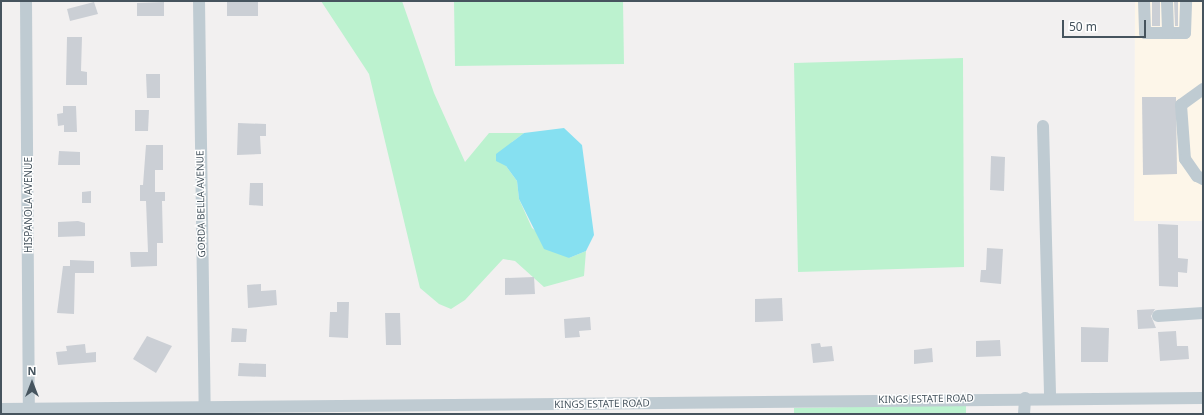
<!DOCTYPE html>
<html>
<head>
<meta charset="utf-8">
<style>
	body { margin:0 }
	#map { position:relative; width:1204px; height:415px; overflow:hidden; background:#f2f0f0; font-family:"Noto Sans",sans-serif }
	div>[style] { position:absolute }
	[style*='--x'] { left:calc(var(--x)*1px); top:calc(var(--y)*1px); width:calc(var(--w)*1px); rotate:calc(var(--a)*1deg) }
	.commercial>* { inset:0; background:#fdf6e9 }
	.green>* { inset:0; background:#bcf2cf }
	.water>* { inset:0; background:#86e0f1 }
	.building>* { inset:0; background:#cbcfd5 }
	.minor>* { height:12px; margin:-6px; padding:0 6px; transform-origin:6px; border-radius:6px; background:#bfcbd2 }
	span { translate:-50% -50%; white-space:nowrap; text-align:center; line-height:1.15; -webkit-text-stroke:3px #fff; paint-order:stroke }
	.street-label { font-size:10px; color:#46545e }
	.frame { position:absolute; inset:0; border:2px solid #46545e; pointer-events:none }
	.north { position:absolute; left:12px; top:363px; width:40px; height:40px; -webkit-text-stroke:3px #fff; paint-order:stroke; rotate:0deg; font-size:11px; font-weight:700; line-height:16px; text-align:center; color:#46545e }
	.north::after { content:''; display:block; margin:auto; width:14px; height:18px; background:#46545e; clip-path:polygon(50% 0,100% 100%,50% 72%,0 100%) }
	.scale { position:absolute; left:1062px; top:20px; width:84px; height:18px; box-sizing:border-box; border:2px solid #46545e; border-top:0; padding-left:5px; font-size:12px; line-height:14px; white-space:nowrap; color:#46545e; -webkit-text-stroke:3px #fff; paint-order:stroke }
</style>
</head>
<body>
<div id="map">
	<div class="commercial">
		<i style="clip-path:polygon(1135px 1px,1203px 1px,1203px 221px,1134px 221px)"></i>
	</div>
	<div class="green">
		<i style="clip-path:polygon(321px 1px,402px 1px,434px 93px,465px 162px,489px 133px,524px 133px,512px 142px,506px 166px,517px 181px,519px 199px,532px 228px,569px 258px,586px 251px,584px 276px,544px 287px,515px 261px,503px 259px,465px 300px,451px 309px,439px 304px,420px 288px,369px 74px)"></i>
		<i style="clip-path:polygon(454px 1px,623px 1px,624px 64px,455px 66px)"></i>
		<i style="clip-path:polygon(963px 58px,964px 267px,798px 272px,794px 63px)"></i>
		<i style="clip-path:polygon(966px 405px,966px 414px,794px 414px,794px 408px)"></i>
	</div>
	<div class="water">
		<i style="clip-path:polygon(564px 128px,582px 145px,594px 235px,586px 251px,569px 258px,544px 249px,519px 199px,517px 181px,506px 166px,496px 161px,496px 154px,524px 133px)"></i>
	</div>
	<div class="building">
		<i style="clip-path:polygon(227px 1px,258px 1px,258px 16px,227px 16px)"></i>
		<i style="clip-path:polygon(1152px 1px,1160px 1px,1160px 26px,1152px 26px)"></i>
		<i style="clip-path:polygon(1174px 1px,1178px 1px,1178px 26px,1175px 26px)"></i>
		<i style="clip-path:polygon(94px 2px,98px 14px,70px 21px,67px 9px)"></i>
		<i style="clip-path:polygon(164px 2px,164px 16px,137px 16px,137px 3px)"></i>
		<i style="clip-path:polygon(67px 37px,82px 37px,81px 71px,87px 72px,87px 85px,66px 85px)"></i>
		<i style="clip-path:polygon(146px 74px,160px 74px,160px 98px,147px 98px)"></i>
		<i style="clip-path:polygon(1142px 97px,1176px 97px,1177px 174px,1143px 175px)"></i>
		<i style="clip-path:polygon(63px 106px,76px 106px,77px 132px,64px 132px,64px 125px,58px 126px,57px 114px,63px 113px)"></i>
		<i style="clip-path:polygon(135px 110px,149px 110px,148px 131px,135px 131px)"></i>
		<i style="clip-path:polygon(238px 123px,266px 124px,266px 136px,260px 136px,261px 154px,237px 155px)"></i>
		<i style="clip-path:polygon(146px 145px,163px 145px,163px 170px,155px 170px,155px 192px,165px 192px,165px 201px,162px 201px,163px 243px,157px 243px,157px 266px,131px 267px,130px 252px,148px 252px,146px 201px,140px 201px,140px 185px,143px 185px)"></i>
		<i style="clip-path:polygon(59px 151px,80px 152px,80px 165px,58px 165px)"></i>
		<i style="clip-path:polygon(991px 156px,1005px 157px,1004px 191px,990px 190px)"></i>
		<i style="clip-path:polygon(250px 183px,263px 183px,263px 206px,249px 205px)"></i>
		<i style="clip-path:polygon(91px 191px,91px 203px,82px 203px,82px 192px)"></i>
		<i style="clip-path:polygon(78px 221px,85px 223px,85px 236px,58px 237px,58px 222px)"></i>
		<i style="clip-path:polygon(1158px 224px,1178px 225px,1178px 258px,1188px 259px,1187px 273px,1178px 272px,1178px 287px,1159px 286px)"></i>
		<i style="clip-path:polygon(987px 248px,1003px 249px,1001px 284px,980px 282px,981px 270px,986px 270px)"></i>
		<i style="clip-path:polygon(70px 260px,94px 261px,94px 273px,75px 273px,74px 314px,57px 313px,63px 266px,70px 266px)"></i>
		<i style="clip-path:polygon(534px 277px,535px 294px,505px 295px,505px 278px)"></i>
		<i style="clip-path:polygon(261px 284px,261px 291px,276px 290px,277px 305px,248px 308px,247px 285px)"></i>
		<i style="clip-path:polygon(782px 298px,783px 321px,755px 322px,755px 299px)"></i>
		<i style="clip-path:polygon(337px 302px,349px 302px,348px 338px,329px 337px,330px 312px,337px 312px)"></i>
		<i style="clip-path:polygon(1155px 309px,1151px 316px,1156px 328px,1138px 329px,1137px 310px)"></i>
		<i style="clip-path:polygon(385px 313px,400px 313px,401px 345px,386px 345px)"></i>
		<i style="clip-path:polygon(590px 317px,591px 330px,579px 331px,580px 337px,565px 338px,564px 319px)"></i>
		<i style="clip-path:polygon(1081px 327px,1109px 328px,1108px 362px,1081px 362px)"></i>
		<i style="clip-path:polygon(232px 328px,247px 329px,246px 342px,231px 342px)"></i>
		<i style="clip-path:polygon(1176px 331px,1177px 346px,1188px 346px,1189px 359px,1160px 361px,1158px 332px)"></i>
		<i style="clip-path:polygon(147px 336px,172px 346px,156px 373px,133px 359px)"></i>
		<i style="clip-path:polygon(1000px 340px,1001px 356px,976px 357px,976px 341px)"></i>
		<i style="clip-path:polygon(820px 343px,821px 347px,832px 346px,834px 361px,813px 363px,811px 344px)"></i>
		<i style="clip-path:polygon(85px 344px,86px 353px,96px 352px,96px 362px,58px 365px,56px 352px,67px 351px,66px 346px)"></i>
		<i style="clip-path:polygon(932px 348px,933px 362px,914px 364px,914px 350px)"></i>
		<i style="clip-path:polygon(239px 363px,266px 364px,266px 377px,238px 376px)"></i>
	</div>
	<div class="minor">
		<i style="--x:26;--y:1;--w:408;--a:89.6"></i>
		<i style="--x:199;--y:1;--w:406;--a:89.2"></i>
		<i style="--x:1144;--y:1;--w:32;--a:88"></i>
		<i style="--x:1145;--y:33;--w:40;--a:0"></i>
		<i style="--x:1185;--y:33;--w:32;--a:-88"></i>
		<i style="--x:1167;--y:1;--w:32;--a:88"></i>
		<i style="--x:1203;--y:89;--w:27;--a:144"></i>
		<i style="--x:1181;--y:105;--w:54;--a:85.8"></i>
		<i style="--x:1185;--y:159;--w:21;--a:55"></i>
		<i style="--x:1197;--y:176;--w:7;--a:27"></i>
		<i style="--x:1043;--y:126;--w:271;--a:88.5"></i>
		<i style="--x:1158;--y:316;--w:45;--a:-3.8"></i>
		<i style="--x:1;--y:409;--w:1202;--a:-0.52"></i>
		<i style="--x:1024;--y:414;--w:16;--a:-86"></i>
	</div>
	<div class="street-label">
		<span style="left:201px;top:204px;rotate:-91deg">GORDA BELLA AVENUE</span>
		<span style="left:29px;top:205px;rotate:-90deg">HISPANOLA AVENUE</span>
		<span style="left:926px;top:399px;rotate:-1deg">KINGS ESTATE ROAD</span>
		<span style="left:602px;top:404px;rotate:-1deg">KINGS ESTATE ROAD</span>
	</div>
	<div class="frame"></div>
	<div class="north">N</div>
	<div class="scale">50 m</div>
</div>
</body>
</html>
